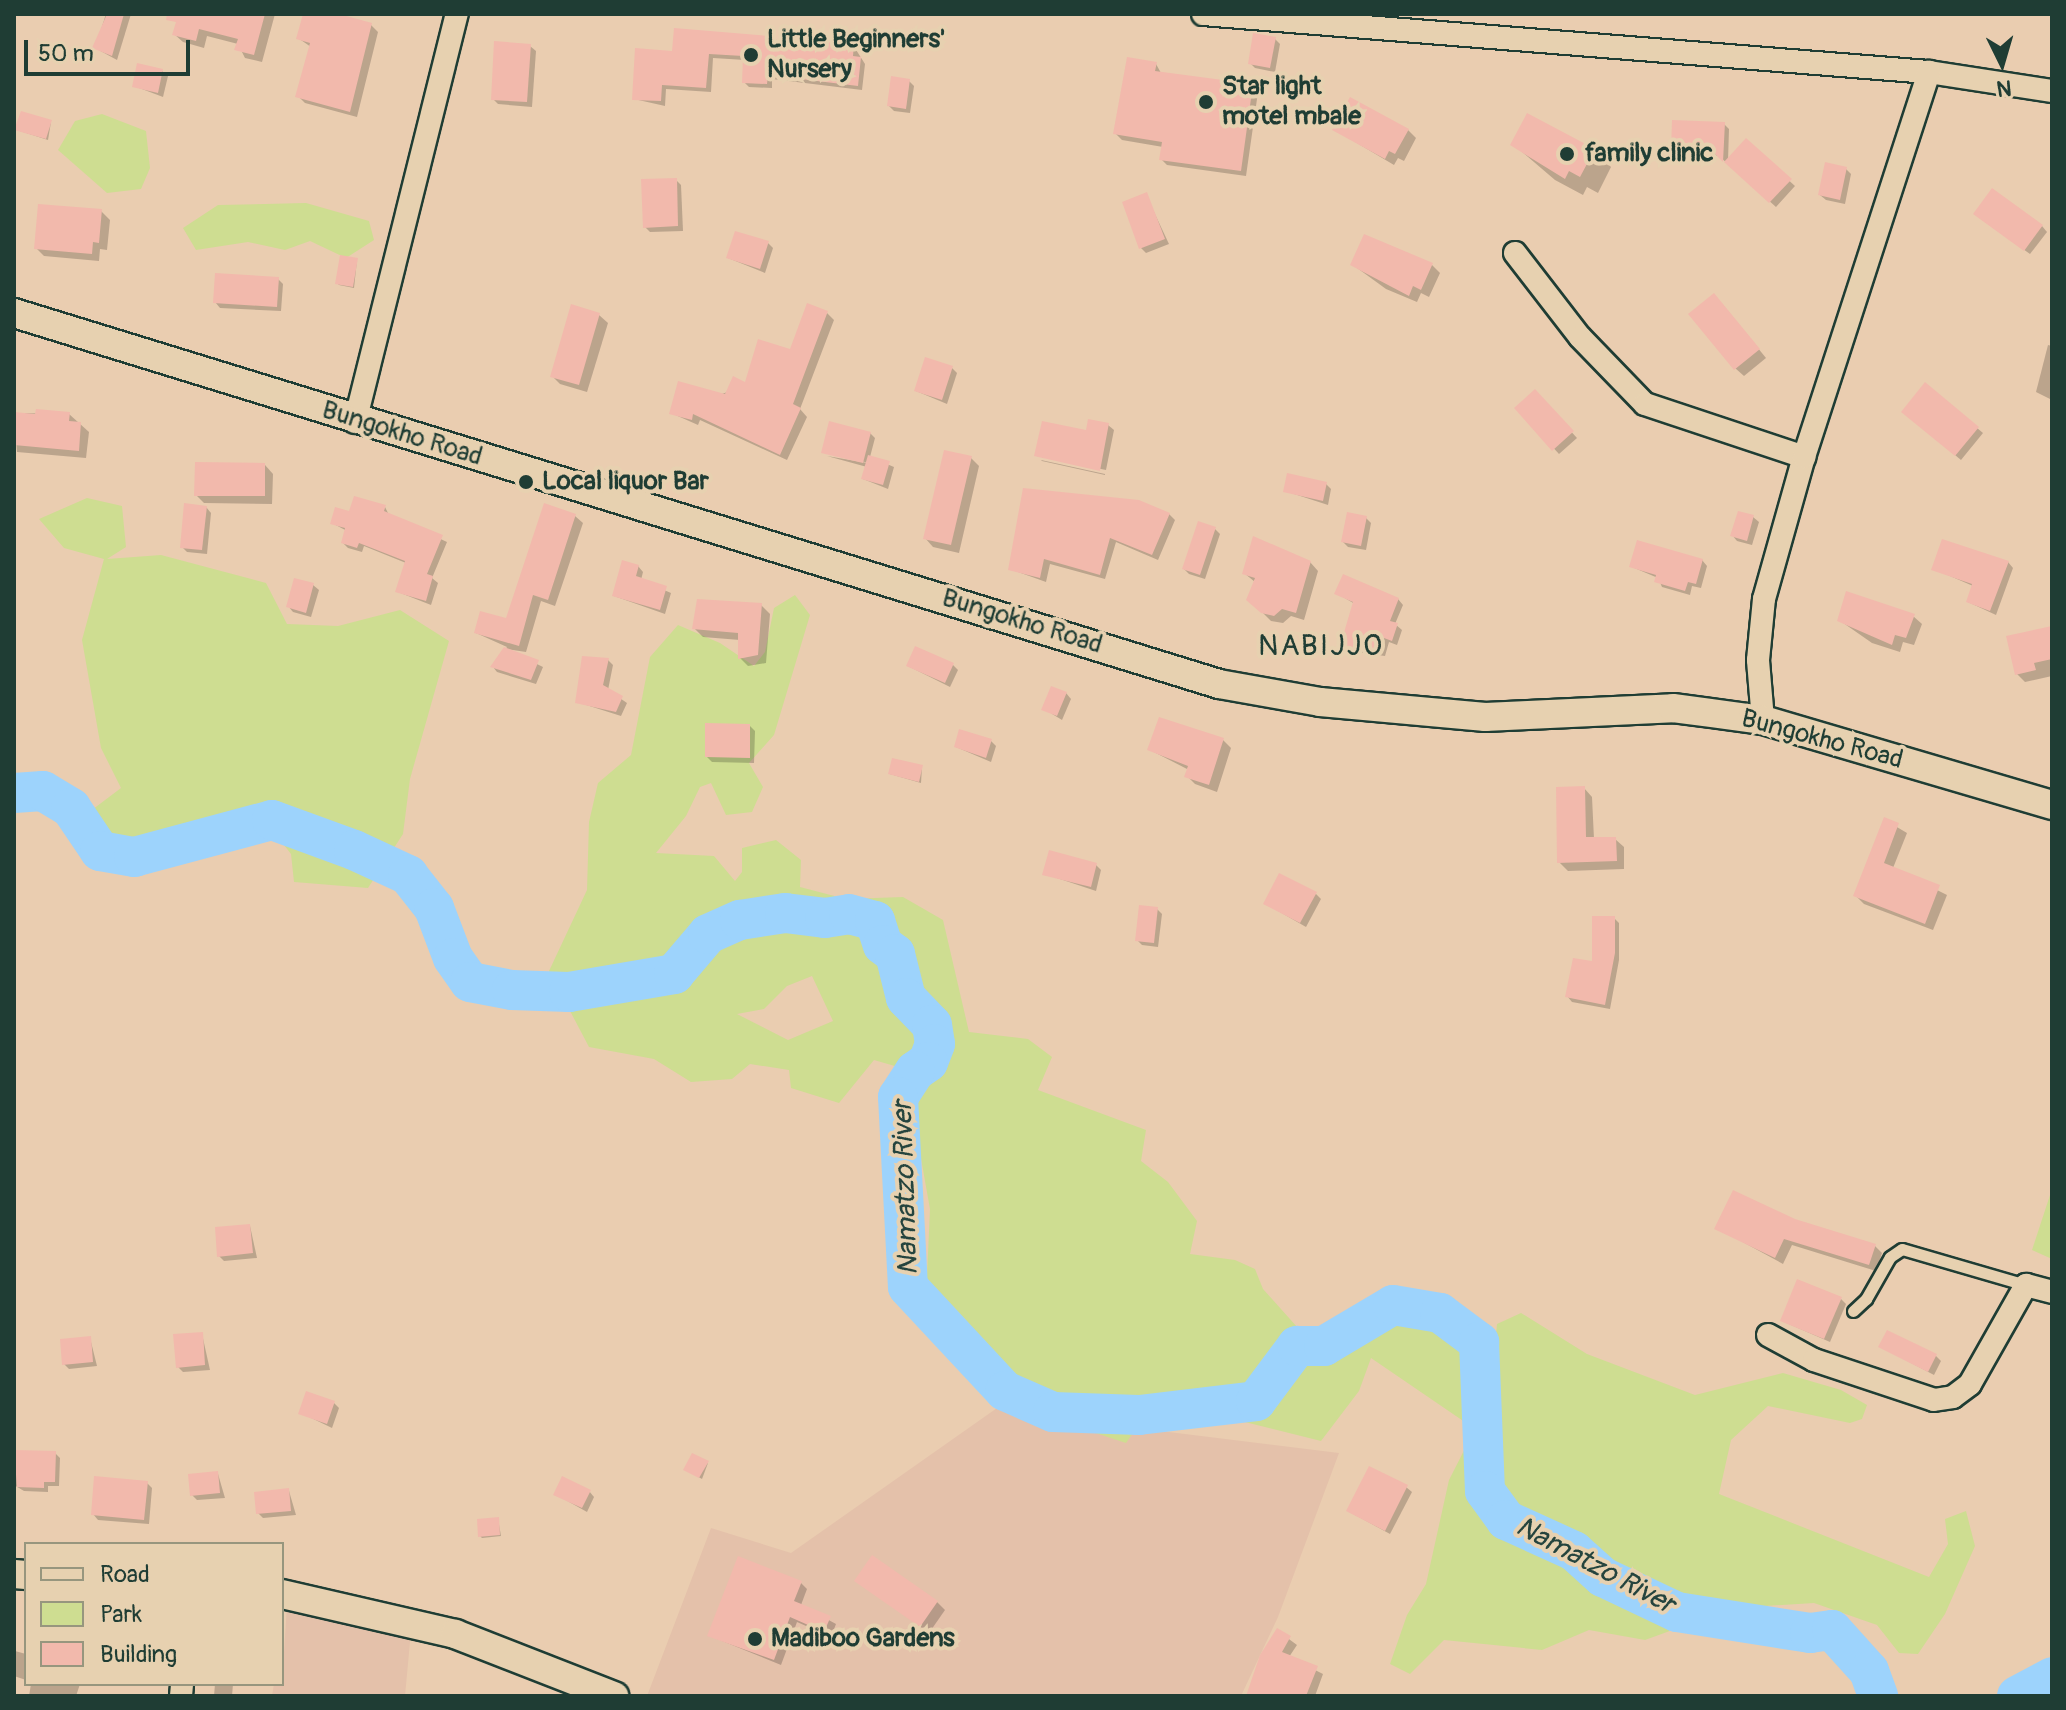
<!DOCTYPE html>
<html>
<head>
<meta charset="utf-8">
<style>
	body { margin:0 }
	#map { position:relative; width:2066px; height:1710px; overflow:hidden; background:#eacdb0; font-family:Pangolin,sans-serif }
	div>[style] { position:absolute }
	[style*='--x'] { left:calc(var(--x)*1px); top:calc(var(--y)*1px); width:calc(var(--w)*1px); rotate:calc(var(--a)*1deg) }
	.built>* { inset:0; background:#e4c1aa }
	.green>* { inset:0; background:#cedd91 }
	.shadow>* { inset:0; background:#0003 }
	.river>* { height:40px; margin:-20px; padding:0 20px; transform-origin:20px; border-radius:20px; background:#9dd3fc }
	.building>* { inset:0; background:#f2b9ac }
	.roads { filter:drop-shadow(2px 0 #1f3d34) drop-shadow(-2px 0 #1f3d34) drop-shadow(0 2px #1f3d34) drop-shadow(0 -2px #1f3d34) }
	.service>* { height:11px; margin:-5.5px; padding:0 5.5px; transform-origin:5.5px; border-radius:5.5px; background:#e7d1b0 }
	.minor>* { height:22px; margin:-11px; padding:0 11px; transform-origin:11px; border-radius:11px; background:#e7d1b0 }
	.tertiary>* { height:28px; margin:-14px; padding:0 14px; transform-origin:14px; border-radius:14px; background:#e7d1b0 }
	.dots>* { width:22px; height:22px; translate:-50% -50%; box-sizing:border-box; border:4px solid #e7d1b0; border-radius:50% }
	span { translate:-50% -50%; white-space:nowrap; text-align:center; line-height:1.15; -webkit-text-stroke:8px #e7d1b0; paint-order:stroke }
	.poi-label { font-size:26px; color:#1f3d34; font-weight:700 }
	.left { translate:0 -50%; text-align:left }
	.street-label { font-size:26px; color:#1f3d34 }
	.water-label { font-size:28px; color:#25443e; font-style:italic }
	.quarter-label { font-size:30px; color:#1f3d34; letter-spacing:2px }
	.frame { position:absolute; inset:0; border:16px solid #1f3d34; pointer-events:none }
	.legend { position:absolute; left:24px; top:1542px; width:260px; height:144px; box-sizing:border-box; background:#e7d1b0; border:2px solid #97967e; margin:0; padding:10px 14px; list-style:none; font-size:24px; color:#1f3d34 }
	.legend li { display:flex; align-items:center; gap:16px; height:40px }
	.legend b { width:40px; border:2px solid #97967e }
	.north { position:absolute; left:1962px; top:24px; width:80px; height:80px; -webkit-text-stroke:6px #e7d1b0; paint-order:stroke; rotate:175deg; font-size:22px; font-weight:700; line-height:32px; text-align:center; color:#1f3d34 }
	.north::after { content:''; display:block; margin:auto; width:28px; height:36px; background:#1f3d34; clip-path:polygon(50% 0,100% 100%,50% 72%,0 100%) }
	.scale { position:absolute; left:24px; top:40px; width:166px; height:36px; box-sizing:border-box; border:4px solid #1f3d34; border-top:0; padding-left:10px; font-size:24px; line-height:28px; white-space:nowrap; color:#1f3d34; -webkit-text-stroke:6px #e7d1b0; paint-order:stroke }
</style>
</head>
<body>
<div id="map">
	<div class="built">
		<i style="clip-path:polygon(1007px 1401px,1025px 1410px,1112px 1425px,1339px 1453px,1278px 1617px,1241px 1696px,647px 1696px,711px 1528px,791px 1553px)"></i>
		<i style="clip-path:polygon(287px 1605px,411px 1631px,405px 1696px,272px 1696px,274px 1684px,282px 1684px)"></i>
	</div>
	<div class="green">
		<i style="clip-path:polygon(102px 114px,146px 131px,150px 168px,141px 189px,107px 193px,58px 150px,75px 121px)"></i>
		<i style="clip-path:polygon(306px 203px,369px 221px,374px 240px,346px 258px,310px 241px,285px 250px,248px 242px,196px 250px,183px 228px,218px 205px)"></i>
		<i style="clip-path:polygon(87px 498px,122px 506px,126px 547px,107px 559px,161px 555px,266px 583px,287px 624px,338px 626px,400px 610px,449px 641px,410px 779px,403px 834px,368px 888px,294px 882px,291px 854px,273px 831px,169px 828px,106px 865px,68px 828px,121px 788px,101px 748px,82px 640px,104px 559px,64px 548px,39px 519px)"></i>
		<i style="clip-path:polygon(evenodd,795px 595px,810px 615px,774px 735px,749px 763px,763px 787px,752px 812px,726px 815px,711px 783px,700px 787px,686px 816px,656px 853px,714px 856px,735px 881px,742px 872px,742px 848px,776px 840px,801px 860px,800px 887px,846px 899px,903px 897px,943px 920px,969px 1032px,1028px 1039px,1052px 1057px,1038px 1090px,1146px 1130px,1141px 1161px,1168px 1182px,1197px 1221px,1190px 1254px,1235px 1260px,1255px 1269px,1263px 1289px,1298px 1328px,1327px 1334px,1393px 1296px,1430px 1300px,1471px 1320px,1471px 1352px,1490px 1398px,1497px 1324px,1521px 1313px,1587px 1354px,1695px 1395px,1783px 1373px,1841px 1390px,1867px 1405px,1862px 1419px,1850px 1423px,1768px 1406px,1731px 1440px,1719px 1494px,1929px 1577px,1948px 1544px,1945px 1519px,1966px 1511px,1975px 1546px,1945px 1614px,1918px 1654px,1899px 1653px,1877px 1625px,1814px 1603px,1733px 1608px,1645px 1640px,1589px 1630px,1542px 1650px,1444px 1640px,1410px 1674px,1390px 1664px,1407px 1615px,1426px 1584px,1449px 1480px,1475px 1429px,1371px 1358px,1359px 1391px,1321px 1441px,1156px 1400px,1126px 1443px,1025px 1410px,996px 1393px,954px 1355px,926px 1298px,930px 1209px,905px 1069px,874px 1060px,839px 1103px,791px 1088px,789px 1070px,750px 1064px,732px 1079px,691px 1082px,654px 1059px,589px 1047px,549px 971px,587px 890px,589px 822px,598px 783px,631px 755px,650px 657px,678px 625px,720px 643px,754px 666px,765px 652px,774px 608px,795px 595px,812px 976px,833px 1021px,788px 1040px,737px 1014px,764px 1009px,787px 986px,812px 976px)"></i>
		<i style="clip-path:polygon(2052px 1189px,2052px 1259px,2032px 1250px)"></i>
	</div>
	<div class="shadow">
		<i style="clip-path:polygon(106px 14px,131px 14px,117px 60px,95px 48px)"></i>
		<i style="clip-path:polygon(180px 14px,275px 14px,262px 62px,245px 58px,238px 44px,207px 36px,204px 48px,183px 42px,174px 34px)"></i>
		<i style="clip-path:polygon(305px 14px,331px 14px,371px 25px,378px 32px,357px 117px,305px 103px,298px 96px,311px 47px,298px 38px)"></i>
		<i style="clip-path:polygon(768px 38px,827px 51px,853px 45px,865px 64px,862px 90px,772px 79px,772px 88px,749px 87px,744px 82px,745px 60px,713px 58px,711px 92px,666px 89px,665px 106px,634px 99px,674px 53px)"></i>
		<i style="clip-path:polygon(1275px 39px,1280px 44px,1275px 72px,1255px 68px,1250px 63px)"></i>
		<i style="clip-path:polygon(530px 46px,536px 51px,532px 107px,498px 104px,493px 99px)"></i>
		<i style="clip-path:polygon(1156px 64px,1161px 73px,1252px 86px,1258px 92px,1246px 176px,1167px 165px,1161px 159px,1163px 147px,1122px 140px,1116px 134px)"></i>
		<i style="clip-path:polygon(162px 71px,168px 76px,163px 97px,134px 86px)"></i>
		<i style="clip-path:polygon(909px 81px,914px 86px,910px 113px,894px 111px,889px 106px)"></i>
		<i style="clip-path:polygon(51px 122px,48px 140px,17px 130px)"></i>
		<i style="clip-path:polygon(1724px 124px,1729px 129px,1728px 161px,1746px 141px,1795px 186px,1776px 207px,1719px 156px,1678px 155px,1673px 149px)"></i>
		<i style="clip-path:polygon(1335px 130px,1408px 130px,1416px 138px,1404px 161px,1398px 158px,1394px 165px)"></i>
		<i style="clip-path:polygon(1513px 144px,1594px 150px,1611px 167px,1598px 193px,1587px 187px,1583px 195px,1555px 180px)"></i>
		<i style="clip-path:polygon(1846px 169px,1851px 174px,1845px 204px,1826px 200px,1820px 195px)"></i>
		<i style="clip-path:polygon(676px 180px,681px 185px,683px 231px,650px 232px,645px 227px)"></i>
		<i style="clip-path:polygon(1146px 195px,1169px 244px,1146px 253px,1141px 248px)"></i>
		<i style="clip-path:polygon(101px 211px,110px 220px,107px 250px,100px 249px,99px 261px,44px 256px,36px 248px)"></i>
		<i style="clip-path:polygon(1981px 219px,2042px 226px,2047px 232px,2030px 254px)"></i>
		<i style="clip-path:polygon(768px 243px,773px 248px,765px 273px,728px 258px)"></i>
		<i style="clip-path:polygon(357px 260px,354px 288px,339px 285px,337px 283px)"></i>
		<i style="clip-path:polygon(1353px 265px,1432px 265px,1440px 273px,1429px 297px,1421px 293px,1417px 302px,1386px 289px)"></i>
		<i style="clip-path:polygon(278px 279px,283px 284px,281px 311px,220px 308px,215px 302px)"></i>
		<i style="clip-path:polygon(1722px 304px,1766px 358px,1744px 376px,1735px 368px)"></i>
		<i style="clip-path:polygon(827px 313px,834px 320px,800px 409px,807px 417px,787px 460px,700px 420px,698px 425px,671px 413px,746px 385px,791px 351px)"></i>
		<i style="clip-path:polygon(599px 315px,608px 323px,587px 392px,560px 384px,552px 376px)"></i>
		<i style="clip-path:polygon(2048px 345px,2052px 346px,2052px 400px,2036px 392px)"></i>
		<i style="clip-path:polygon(952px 368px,957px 373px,947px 404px,916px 391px)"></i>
		<i style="clip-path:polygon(1926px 385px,1983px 433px,1961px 460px,1909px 417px)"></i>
		<i style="clip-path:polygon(1535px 392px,1577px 438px,1559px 454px,1517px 408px)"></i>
		<i style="clip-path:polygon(14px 413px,69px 414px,89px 432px,86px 458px,17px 452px)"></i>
		<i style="clip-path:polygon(1108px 425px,1114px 430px,1106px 470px,1037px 456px)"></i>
		<i style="clip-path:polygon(870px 433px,875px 438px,870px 457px,894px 467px,888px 489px,863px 479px,867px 467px,827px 456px,873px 464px,823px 452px)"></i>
		<i style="clip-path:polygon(971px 458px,979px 466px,959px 553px,933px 547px,925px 538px)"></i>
		<i style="clip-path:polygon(1041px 460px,1105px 474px,1105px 475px,1042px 461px)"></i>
		<i style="clip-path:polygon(265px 465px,273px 474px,272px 504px,204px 503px,196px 495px)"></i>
		<i style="clip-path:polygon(1326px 484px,1331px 489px,1328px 505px,1285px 491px)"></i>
		<i style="clip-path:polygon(206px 507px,211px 513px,207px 554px,187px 552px,182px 547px)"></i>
		<i style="clip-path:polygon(385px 507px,389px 515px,447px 542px,432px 578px,438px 583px,431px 605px,398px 592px,406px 563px,364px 546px,362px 552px,348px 548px,343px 543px,347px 531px,332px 523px)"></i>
		<i style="clip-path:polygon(1169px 514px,1175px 520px,1158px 560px,1116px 542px,1105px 579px,1050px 564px,1046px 582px,1010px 569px)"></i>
		<i style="clip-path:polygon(575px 516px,583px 523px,555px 606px,541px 601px,526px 652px,506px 649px,543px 667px,536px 684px,497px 672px,493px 667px,507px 647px,476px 633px,507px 620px)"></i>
		<i style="clip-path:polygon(1753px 517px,1759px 522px,1752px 545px,1737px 541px,1732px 535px)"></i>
		<i style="clip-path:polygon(1366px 518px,1371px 523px,1366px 550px,1348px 547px,1343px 542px)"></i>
		<i style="clip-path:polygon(1215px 529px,1220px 534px,1205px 579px,1189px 574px,1184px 569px)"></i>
		<i style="clip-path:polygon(1702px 560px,1707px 566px,1701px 588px,1692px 586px,1690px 595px,1662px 587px,1658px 578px,1632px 567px)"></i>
		<i style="clip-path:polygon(1310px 562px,1318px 571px,1304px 620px,1291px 616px,1283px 623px,1271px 621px,1249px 599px,1255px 582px,1244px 573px)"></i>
		<i style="clip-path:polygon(2008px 562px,2013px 568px,1996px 615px,1968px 602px,1973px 586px,1934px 569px)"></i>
		<i style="clip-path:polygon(638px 566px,643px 572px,641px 580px,671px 593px,665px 614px,614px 596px)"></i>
		<i style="clip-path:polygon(313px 585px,319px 590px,311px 617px,293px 612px,288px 606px)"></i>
		<i style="clip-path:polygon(1336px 593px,1398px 599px,1403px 605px,1395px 624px,1402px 630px,1397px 645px,1389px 642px,1385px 656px,1348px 651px,1342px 645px,1355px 604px)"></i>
		<i style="clip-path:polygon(761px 605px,770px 614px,766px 663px,748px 666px,740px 658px,740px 640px,703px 637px,694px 628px)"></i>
		<i style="clip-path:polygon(1913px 616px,1922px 624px,1914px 645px,1903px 642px,1900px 652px,1872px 643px,1839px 620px)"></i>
		<i style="clip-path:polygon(2052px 628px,2052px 676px,2025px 682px,2017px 674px)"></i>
		<i style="clip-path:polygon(608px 660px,613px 665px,608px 690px,627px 703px,621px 716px,577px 702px)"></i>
		<i style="clip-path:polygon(953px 665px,958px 670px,950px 687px,908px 666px)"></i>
		<i style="clip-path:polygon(1066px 693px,1071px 699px,1062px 720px,1044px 709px)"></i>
		<i style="clip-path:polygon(750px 726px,755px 731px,754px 763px,712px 762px,707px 757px)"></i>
		<i style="clip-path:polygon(1223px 740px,1231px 748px,1217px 792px,1195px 784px,1187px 776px,1189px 770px,1150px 750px)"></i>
		<i style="clip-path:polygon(991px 741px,996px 746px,991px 762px,956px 747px)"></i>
		<i style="clip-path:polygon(922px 767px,921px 783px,890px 774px)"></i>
		<i style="clip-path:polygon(1584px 788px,1592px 797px,1594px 839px,1615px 839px,1624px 847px,1624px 869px,1568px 871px,1559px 862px)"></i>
		<i style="clip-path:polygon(1885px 820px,1907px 833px,1893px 868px,1947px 895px,1933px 930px,1864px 904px,1855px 895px)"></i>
		<i style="clip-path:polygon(1096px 865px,1101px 870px,1096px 891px,1045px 874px)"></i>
		<i style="clip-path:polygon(1316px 894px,1321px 899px,1306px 927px,1266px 904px)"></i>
		<i style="clip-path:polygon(1157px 909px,1162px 914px,1158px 947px,1142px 945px,1137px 940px)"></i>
		<i style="clip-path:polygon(1614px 918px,1619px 923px,1619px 960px,1610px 1009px,1572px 1002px,1567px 996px,1594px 964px)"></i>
		<i style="clip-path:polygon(1794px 1221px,1875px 1246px,1882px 1253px,1876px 1271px,1792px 1245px,1783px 1264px,1717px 1228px)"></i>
		<i style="clip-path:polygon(250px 1226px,257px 1258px,224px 1261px,219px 1256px)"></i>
		<i style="clip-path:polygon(1841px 1299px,1846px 1304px,1830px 1342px,1782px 1321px)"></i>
		<i style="clip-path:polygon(202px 1334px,210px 1370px,183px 1372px,178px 1367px)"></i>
		<i style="clip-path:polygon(90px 1338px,97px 1366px,69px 1369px,64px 1364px)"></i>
		<i style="clip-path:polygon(1881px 1347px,1936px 1356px,1941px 1361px,1934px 1375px)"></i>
		<i style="clip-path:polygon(334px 1403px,339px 1408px,332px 1428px,301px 1413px)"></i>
		<i style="clip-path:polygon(14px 1452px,55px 1453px,60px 1458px,59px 1486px,48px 1486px,48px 1492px,24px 1491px,14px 1485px)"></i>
		<i style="clip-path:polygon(708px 1463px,702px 1479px,688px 1471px)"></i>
		<i style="clip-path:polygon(218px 1474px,225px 1498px,197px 1500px,192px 1495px)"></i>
		<i style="clip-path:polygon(147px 1483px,152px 1488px,149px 1524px,98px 1520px,93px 1514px)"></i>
		<i style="clip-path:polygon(1406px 1487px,1412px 1492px,1390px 1534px,1348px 1511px)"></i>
		<i style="clip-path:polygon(289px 1491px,296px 1515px,263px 1518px,258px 1513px)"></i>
		<i style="clip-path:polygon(589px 1491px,594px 1497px,587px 1512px,555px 1494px)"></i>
		<i style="clip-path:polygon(498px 1519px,501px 1536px,482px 1538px,480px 1536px)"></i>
		<i style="clip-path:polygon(857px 1581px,937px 1602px,945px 1610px,929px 1633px)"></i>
		<i style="clip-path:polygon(801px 1583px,807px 1589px,801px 1605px,836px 1624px,831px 1637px,797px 1622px,781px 1665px,710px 1636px)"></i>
		<i style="clip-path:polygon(1278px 1631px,1297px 1645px,1289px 1657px,1323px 1674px,1315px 1696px,1249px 1696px)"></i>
		<i style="clip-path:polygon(15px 1651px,26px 1654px,26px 1680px,14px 1676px)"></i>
		<i style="clip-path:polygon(31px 1684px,80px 1684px,76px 1696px,29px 1696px)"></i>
		<i style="clip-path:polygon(215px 1684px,233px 1684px,232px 1696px,214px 1696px)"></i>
	</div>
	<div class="river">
		<i style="--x:14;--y:793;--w:29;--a:-4"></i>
		<i style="--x:43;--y:791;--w:33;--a:31"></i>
		<i style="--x:71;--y:808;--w:52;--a:56"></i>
		<i style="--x:100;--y:851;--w:35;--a:10"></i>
		<i style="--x:134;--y:857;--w:143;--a:-15"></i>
		<i style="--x:272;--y:820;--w:87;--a:20.1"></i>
		<i style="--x:354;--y:850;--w:60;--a:24.8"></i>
		<i style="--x:408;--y:875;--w:42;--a:51.8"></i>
		<i style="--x:434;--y:908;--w:53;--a:69.2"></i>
		<i style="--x:453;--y:958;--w:29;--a:55"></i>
		<i style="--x:470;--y:982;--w:43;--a:10.8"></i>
		<i style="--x:512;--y:990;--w:57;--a:2"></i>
		<i style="--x:569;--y:992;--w:107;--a:-9.7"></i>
		<i style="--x:674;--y:974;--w:52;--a:-49.6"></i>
		<i style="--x:708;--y:934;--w:35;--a:-24"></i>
		<i style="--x:740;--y:920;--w:46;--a:-8.8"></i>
		<i style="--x:785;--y:913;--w:40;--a:7.1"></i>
		<i style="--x:825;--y:918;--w:24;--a:-9"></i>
		<i style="--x:849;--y:914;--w:27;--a:15"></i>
		<i style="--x:875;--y:921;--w:25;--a:72"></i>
		<i style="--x:883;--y:945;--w:15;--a:37"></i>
		<i style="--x:895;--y:954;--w:45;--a:76"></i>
		<i style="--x:906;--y:998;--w:37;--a:46"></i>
		<i style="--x:932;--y:1025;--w:19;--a:81"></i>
		<i style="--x:935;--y:1044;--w:19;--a:111"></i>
		<i style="--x:928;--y:1062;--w:16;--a:145"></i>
		<i style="--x:915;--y:1071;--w:31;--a:123"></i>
		<i style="--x:898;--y:1097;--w:190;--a:87"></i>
		<i style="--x:908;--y:1287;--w:142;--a:47"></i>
		<i style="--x:1005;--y:1391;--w:52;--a:23.6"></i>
		<i style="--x:1053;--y:1412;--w:86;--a:2"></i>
		<i style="--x:1139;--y:1415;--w:118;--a:-6.8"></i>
		<i style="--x:1256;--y:1401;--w:69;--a:-53.3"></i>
		<i style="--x:1297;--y:1346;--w:27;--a:0"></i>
		<i style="--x:1324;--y:1346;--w:80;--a:-30.7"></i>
		<i style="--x:1393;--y:1305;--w:48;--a:9.7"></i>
		<i style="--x:1440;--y:1313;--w:49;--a:36.6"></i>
		<i style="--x:1479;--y:1342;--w:149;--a:87.7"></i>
		<i style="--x:1485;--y:1491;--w:36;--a:54"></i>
		<i style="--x:1506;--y:1520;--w:75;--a:24.5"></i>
		<i style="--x:1574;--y:1551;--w:39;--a:42"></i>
		<i style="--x:1603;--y:1577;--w:82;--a:25.3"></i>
		<i style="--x:1677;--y:1612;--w:135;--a:9"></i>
		<i style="--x:1810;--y:1633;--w:22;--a:-8"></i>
		<i style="--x:1832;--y:1630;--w:55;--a:47.9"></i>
		<i style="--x:1869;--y:1671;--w:27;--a:70"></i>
		<i style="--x:2017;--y:1696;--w:40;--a:-28"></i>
	</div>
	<div class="building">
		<i style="clip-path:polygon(107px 14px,124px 14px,112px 56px,92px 48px)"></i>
		<i style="clip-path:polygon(167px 14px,265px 14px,254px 55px,234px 50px,238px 39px,199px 29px,196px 41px,172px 35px,176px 22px,166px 20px)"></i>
		<i style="clip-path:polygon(303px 14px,339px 14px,372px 23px,350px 112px,295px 97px,310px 43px,296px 39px)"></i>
		<i style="clip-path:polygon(674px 28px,769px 36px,769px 42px,826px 49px,827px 40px,854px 44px,853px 56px,861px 57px,858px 86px,768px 75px,767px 84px,742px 83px,743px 56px,709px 54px,706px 88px,662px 85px,661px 101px,632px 100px,635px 48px,672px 51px)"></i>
		<i style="clip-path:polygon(1253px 33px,1276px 37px,1270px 68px,1248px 64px)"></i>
		<i style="clip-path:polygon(494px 41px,531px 44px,527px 102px,491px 100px)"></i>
		<i style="clip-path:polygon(1127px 57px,1157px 62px,1155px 71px,1253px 84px,1241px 171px,1159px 160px,1162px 142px,1113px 134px)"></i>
		<i style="clip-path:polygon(137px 63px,163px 69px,158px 93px,132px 87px)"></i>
		<i style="clip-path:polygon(891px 76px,910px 79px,906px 109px,887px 106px)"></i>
		<i style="clip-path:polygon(1350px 97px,1409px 129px,1395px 154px,1389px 151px,1385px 159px,1332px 130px)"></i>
		<i style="clip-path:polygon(21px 111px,52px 120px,46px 139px,14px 130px)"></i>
		<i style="clip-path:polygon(1527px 113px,1595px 149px,1580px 177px,1569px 171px,1565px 179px,1510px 145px)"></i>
		<i style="clip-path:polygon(1672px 120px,1725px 122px,1723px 162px,1712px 151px,1671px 150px)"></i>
		<i style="clip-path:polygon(1746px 138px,1792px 179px,1769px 203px,1724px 162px)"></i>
		<i style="clip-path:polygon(1825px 162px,1847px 167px,1840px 200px,1818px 195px)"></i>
		<i style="clip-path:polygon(677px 178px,678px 226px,643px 228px,641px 179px)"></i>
		<i style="clip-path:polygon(1992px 188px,2043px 225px,2024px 251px,1973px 214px)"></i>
		<i style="clip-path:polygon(1147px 192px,1165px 239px,1139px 249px,1122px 202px)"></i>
		<i style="clip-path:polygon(38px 204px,102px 209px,99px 243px,93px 242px,92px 254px,34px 249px)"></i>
		<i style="clip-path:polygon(735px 231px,769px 241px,760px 269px,726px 258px)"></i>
		<i style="clip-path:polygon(1364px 234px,1433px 263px,1421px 290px,1413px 286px,1409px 296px,1350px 265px)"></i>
		<i style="clip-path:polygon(340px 255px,358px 258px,353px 287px,335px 284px)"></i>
		<i style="clip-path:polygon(215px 273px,279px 277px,277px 307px,213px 303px)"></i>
		<i style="clip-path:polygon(1714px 293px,1760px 349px,1734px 370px,1688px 314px)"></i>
		<i style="clip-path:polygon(807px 303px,828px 311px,793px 404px,801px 408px,780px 455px,693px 414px,692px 420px,669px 414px,678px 381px,725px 394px,733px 376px,745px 382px,758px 339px,790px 349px)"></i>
		<i style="clip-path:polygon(571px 304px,600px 313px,579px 385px,550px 377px)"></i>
		<i style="clip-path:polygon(925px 357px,953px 366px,942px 400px,914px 391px)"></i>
		<i style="clip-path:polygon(1925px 382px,1979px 427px,1955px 456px,1901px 412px)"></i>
		<i style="clip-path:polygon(1535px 389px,1574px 431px,1552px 451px,1514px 408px)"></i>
		<i style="clip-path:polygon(36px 409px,70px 412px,69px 421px,81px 422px,79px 451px,14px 445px,14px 412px,35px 414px)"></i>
		<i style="clip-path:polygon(1088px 419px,1109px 423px,1100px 471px,1034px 456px,1042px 421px,1086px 430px)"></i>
		<i style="clip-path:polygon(829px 421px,871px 432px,863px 463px,821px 453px)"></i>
		<i style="clip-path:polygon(944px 450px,972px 456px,951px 545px,923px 539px)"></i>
		<i style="clip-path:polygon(868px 455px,890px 461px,883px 485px,861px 479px)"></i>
		<i style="clip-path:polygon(195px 462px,265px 463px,265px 496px,194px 496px)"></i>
		<i style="clip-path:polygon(1287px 473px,1327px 482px,1323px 501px,1283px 492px)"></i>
		<i style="clip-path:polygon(1023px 488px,1139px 500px,1170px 513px,1152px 555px,1110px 538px,1100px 575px,1044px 559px,1040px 578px,1008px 570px)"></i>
		<i style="clip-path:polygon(354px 496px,386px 505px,384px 511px,443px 535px,427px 574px,433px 576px,426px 601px,395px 592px,405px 561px,359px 543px,357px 548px,341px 543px,345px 528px,330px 524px,335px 507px,349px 511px)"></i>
		<i style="clip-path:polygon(184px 503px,207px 506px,202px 550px,180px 548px)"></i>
		<i style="clip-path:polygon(544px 503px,576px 514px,548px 600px,533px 595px,519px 646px,474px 633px,480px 611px,506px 618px)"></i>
		<i style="clip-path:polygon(1738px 511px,1754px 515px,1747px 541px,1730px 536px)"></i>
		<i style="clip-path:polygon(1347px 512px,1367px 516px,1361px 546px,1341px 542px)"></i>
		<i style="clip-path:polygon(1198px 521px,1216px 527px,1200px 575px,1182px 569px)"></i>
		<i style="clip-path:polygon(1253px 536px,1311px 561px,1296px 613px,1282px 609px,1274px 616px,1261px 613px,1246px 600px,1255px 578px,1242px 574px)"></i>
		<i style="clip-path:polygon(1942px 539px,2009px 561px,1990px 611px,1966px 602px,1972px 584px,1931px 570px)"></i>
		<i style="clip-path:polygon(1637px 540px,1703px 559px,1696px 584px,1688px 582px,1685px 591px,1654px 582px,1656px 575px,1629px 567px)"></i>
		<i style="clip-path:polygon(622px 560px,639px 565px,636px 576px,667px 586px,660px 610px,612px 596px)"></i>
		<i style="clip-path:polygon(1343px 574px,1399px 598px,1390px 621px,1398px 623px,1392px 641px,1384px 638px,1380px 652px,1340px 646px,1353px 602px,1334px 594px)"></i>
		<i style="clip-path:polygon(294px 578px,314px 583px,306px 613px,286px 607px)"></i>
		<i style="clip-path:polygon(1846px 591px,1915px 614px,1906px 638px,1895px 635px,1892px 645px,1837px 621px)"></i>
		<i style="clip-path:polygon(697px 599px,762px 603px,758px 655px,738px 659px,738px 633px,692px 629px)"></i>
		<i style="clip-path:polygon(2052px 626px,2052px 659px,2034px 663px,2036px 670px,2015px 675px,2006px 636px)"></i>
		<i style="clip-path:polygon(915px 646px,954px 663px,945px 683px,906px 666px)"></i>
		<i style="clip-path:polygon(504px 647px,539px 660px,531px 680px,490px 667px)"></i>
		<i style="clip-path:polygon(582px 656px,609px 658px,603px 685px,623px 696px,616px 712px,575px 703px)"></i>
		<i style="clip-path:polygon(1051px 686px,1067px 692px,1057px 716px,1041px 710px)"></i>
		<i style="clip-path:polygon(1159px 717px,1224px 738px,1209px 785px,1184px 777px,1188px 766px,1147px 750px)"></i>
		<i style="clip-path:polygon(705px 723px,750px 724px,750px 758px,705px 757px)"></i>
		<i style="clip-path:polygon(959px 729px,992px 739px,986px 758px,954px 747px)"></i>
		<i style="clip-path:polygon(892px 758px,923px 765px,919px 782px,888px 774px)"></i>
		<i style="clip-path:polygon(1585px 786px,1586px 837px,1616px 837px,1617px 861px,1557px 863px,1556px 787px)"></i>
		<i style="clip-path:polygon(1884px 817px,1899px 823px,1884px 863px,1940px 885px,1925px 924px,1853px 896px)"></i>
		<i style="clip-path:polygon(1049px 850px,1097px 863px,1091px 887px,1042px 875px)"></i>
		<i style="clip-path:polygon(1279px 873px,1317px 892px,1300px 923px,1263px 904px)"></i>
		<i style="clip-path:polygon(1139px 905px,1158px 907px,1154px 943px,1135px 941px)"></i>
		<i style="clip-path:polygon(1592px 916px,1615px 916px,1615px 953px,1605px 1005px,1565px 997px,1573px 958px,1592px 961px)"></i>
		<i style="clip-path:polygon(1733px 1190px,1795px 1219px,1876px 1244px,1869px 1265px,1784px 1239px,1775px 1258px,1714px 1229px)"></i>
		<i style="clip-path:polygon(250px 1224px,253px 1253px,217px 1257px,215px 1227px)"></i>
		<i style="clip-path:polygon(1797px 1279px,1842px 1297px,1824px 1339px,1780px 1321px)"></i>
		<i style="clip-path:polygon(1887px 1330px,1937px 1354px,1928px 1372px,1878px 1347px)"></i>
		<i style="clip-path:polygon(203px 1332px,205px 1365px,176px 1368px,173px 1334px)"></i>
		<i style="clip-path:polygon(91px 1336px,93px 1362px,62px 1365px,60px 1339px)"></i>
		<i style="clip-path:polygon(306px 1391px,335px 1401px,327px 1424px,298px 1414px)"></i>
		<i style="clip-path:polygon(14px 1450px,56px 1451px,55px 1482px,44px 1482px,44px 1488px,17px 1487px)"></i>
		<i style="clip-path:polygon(692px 1453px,709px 1461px,699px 1478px,683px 1470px)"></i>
		<i style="clip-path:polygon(1369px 1466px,1408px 1485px,1385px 1531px,1346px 1511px)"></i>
		<i style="clip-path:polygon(218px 1471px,220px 1493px,190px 1496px,188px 1474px)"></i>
		<i style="clip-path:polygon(94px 1476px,148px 1481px,144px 1520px,91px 1515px)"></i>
		<i style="clip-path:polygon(562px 1476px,591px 1490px,582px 1508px,553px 1495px)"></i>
		<i style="clip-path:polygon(289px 1488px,291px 1511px,256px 1514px,254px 1492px)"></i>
		<i style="clip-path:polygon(499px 1517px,500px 1535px,478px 1537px,477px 1519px)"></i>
		<i style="clip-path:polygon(872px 1555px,938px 1601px,920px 1627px,854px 1581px)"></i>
		<i style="clip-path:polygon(738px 1556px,802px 1581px,794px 1601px,831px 1616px,824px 1632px,790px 1617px,774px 1660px,707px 1636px)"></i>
		<i style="clip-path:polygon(1277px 1628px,1291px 1636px,1282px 1652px,1318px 1666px,1306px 1696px,1246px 1696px,1260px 1655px)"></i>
	</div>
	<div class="roads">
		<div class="service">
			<i style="--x:1853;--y:1311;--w:18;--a:-43"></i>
			<i style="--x:1866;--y:1299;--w:48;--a:-60.3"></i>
			<i style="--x:1890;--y:1257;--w:14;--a:-34"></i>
			<i style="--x:1902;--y:1249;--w:129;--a:16.2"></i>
		</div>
		<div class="minor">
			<i style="--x:1203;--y:14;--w:728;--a:4.57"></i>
			<i style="--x:1929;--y:72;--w:124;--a:8.8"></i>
			<i style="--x:1515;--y:253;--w:106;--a:52.3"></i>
			<i style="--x:1580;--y:337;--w:93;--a:45.9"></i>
			<i style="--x:1645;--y:404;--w:168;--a:18.4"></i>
			<i style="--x:355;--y:422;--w:421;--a:-76"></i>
			<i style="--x:1763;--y:720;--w:60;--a:-94.8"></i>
			<i style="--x:1758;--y:660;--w:61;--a:-84.4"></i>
			<i style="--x:1764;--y:599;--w:148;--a:-74.3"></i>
			<i style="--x:1804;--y:457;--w:405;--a:-72"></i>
			<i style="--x:1768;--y:1335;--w:52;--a:28.5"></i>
			<i style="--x:1814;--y:1360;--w:126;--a:18.4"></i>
			<i style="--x:1934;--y:1400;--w:19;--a:-9"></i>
			<i style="--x:1953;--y:1397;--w:21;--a:-37"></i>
			<i style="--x:1970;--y:1384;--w:114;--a:-60.5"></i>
			<i style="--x:2026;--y:1285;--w:27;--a:15"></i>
			<i style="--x:181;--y:1696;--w:12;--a:-85"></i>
		</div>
		<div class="tertiary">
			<i style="--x:14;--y:313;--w:1261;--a:17.11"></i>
			<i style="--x:1219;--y:684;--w:103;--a:10.1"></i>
			<i style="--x:1320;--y:702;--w:166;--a:5.2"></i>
			<i style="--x:1485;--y:717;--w:188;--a:-2.7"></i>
			<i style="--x:1673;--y:708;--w:91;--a:7.6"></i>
			<i style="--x:1763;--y:720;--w:301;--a:16.4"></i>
			<i style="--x:14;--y:1574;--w:12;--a:5"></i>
			<i style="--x:282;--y:1594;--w:178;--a:13"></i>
			<i style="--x:455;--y:1634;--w:171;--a:21.3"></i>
		</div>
	</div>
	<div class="dots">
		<i style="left:751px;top:55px;background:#1f3d34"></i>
		<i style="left:1206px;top:102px;background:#1f3d34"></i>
		<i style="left:1567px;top:154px;background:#1f3d34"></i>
		<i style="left:526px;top:482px;background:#1f3d34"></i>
		<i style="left:755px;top:1639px;background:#1f3d34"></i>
	</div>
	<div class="poi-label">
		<span class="left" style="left:767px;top:55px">Little Beginners'<br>Nursery</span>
		<span class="left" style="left:1222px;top:102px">Star light<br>motel mbale</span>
		<span class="left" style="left:1585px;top:154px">family clinic</span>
		<span class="left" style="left:542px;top:482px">Local liquor Bar</span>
		<span class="left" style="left:771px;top:1639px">Madiboo Gardens</span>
	</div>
	<div class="street-label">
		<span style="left:402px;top:434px;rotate:17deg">Bungokho Road</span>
		<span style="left:1022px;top:622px;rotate:17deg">Bungokho Road</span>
		<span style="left:1822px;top:740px;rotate:15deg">Bungokho Road</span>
	</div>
	<div class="water-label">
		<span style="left:906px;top:1188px;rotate:-92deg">Namatzo River</span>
		<span style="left:1595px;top:1566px;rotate:28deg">Namatzo River</span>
	</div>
	<div class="quarter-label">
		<span style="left:1321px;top:646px">NABIJJO</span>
	</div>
	<div class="frame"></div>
	<ul class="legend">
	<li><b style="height:10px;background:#e7d1b0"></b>Road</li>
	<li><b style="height:22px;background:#cedd91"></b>Park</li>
	<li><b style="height:22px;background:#f2b9ac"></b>Building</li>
	</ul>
	<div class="north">N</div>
	<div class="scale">50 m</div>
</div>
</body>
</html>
